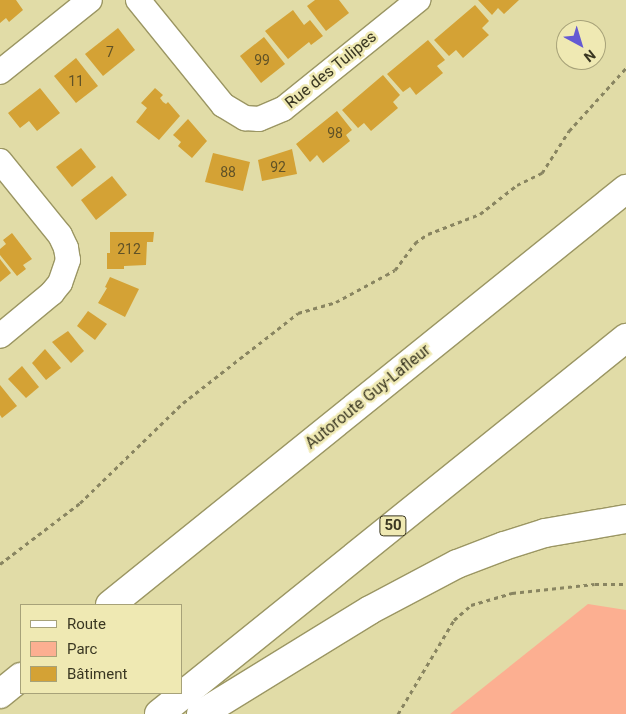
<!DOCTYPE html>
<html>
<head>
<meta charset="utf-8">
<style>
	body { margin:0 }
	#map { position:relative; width:626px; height:714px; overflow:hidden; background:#e1dca7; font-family:Roboto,sans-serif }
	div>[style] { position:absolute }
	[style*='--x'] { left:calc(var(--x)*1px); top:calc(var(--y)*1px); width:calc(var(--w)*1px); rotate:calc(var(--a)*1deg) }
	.green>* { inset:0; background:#fcaf91 }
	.building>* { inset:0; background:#d4a235 }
	.path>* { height:3px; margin-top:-1.5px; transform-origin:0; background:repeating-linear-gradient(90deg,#898561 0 4px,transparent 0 8px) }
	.roads { filter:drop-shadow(1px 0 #9b9663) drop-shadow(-1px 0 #9b9663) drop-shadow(0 1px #9b9663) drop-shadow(0 -1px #9b9663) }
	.minor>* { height:24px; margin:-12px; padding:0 12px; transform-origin:12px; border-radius:12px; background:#fff }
	.highway>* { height:28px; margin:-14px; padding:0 14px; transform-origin:14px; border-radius:14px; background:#fff }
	span { translate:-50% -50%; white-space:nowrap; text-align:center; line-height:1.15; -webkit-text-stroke:5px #efe9b3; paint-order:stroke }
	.number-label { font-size:14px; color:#605227 }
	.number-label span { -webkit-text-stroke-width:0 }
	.shield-label span { padding:1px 4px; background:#efe9b3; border:1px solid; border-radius:4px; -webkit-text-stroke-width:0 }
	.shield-label { font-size:15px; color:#3a3722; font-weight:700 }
	.street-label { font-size:16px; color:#3a3722 }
	.legend { position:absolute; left:20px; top:604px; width:162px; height:90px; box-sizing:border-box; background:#efe9b3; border:1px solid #a7a279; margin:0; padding:6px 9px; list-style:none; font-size:15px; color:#3a3722 }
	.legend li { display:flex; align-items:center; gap:10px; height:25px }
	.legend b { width:25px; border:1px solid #a7a279 }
	.north { position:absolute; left:556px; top:20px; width:50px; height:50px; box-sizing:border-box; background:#efe9b3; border:1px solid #a7a279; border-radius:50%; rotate:141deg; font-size:14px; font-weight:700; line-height:20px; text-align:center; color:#3a3722 }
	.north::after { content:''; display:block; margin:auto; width:18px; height:22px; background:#645ad3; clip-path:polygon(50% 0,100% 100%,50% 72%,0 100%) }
</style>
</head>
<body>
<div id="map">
	<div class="green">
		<i style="clip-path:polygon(588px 604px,626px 610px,626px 714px,450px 714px)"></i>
	</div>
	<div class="building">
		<i style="clip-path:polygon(0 0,16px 0,23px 10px,9px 22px,6px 18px,0 23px)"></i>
		<i style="clip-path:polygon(315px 0,339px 0,349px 13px,326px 31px,307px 6px)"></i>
		<i style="clip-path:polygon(478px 0,519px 0,504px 14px,498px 8px,492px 15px)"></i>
		<i style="clip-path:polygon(475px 5px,489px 21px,482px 28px,489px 35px,463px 58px,456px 50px,449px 56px,434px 40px)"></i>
		<i style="clip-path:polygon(293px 10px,304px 25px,310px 20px,323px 36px,311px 45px,309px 42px,288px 59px,265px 31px)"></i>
		<i style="clip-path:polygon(118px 28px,135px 50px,103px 76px,85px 54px)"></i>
		<i style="clip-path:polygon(264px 37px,285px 64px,261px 83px,240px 56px)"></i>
		<i style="clip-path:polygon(428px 40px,445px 60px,437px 66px,443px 73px,416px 95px,410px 87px,403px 92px,387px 74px)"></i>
		<i style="clip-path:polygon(76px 58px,98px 86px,76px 103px,54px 76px)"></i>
		<i style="clip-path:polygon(383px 75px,400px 95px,393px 102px,398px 108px,371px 131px,364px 123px,358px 128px,342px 110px)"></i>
		<i style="clip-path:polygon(40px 88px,60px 113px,37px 131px,29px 121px,20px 128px,8px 113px)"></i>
		<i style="clip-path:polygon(155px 88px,163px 95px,160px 98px,163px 102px,166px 104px,168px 102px,180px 116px,159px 140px,136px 122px,147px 108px,141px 103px)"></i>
		<i style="clip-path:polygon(337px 111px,352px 130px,346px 135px,350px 141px,323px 163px,317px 155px,310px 162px,296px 144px)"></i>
		<i style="clip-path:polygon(188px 119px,207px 141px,192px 158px,178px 146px,181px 142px,173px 135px)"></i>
		<i style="clip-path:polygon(81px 148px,96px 167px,72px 187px,56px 167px)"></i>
		<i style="clip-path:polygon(292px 149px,297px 174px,262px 181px,258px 160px)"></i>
		<i style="clip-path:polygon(213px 153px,250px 162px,243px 191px,205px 182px)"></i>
		<i style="clip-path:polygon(112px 176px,127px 195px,96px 220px,81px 200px)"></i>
		<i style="clip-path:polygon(110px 232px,154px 232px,153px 242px,147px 242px,146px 265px,124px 266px,124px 269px,107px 269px,107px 253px,110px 253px)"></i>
		<i style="clip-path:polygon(12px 233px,32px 259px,23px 265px,26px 269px,17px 276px,0 255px,0 249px,6px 244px,3px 240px)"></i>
		<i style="clip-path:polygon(0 259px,11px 273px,0 282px)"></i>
		<i style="clip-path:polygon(110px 277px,139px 289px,125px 317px,98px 303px,107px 288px,105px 287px)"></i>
		<i style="clip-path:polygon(88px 311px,107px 324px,95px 340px,77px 326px)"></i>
		<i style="clip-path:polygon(68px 331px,84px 351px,71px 363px,52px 342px)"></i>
		<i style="clip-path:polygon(45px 349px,61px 368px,46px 380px,32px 363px)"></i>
		<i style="clip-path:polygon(22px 366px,39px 387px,26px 398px,8px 379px)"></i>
		<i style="clip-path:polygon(0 385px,17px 406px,2px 418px,0 415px)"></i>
	</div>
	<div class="path">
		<i style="--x:0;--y:564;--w:101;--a:-37.3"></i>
		<i style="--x:80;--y:503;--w:144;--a:-44.2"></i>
		<i style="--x:183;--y:403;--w:146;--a:-38"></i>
		<i style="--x:298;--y:313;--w:40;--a:-16"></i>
		<i style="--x:336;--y:302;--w:57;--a:-28.4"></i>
		<i style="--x:386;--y:275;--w:10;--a:-29"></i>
		<i style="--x:395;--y:270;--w:34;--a:-53"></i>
		<i style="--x:415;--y:243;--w:16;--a:-35"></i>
		<i style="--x:428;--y:234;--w:56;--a:-21"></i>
		<i style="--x:480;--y:214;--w:47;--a:-38.1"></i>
		<i style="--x:517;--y:185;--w:28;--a:-26"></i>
		<i style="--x:542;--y:173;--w:50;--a:-57.3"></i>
		<i style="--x:569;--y:131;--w:85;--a:-47.9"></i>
		<i style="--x:398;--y:714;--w:109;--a:-59.2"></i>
		<i style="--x:454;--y:620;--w:23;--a:-41"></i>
		<i style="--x:471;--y:605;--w:43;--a:-16.3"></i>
		<i style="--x:512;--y:593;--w:83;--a:-6.2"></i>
		<i style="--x:595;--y:584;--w:31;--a:0"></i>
	</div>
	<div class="roads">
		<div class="minor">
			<i style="--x:138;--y:0;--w:135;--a:51"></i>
			<i style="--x:223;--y:105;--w:26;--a:31"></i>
			<i style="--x:245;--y:118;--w:14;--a:4"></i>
			<i style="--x:259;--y:119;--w:26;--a:-23"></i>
			<i style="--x:283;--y:109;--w:174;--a:-38.9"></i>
			<i style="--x:0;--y:72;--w:115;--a:-38.7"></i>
			<i style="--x:0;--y:161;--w:95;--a:51"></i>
			<i style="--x:60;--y:235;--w:14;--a:65"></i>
			<i style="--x:66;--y:248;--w:12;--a:81"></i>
			<i style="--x:68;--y:260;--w:24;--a:109"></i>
			<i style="--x:60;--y:283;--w:13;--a:129"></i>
			<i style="--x:52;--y:293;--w:67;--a:140.4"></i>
		</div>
		<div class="highway">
			<i style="--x:110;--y:605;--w:663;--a:-38.88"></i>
			<i style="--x:0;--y:694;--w:27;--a:-39"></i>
			<i style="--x:159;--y:714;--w:600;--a:-38.84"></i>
			<i style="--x:201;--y:714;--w:198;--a:-31.6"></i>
			<i style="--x:370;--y:610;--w:98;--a:-27.9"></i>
			<i style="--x:457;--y:564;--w:50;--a:-21"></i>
			<i style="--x:504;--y:546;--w:43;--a:-17.6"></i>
			<i style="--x:545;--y:533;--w:82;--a:-9.8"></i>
		</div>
	</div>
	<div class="number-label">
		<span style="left:110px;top:52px">7</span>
		<span style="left:262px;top:60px">99</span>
		<span style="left:76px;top:81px">11</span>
		<span style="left:335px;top:133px">98</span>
		<span style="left:278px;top:167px">92</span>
		<span style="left:228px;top:172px">88</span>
		<span style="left:129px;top:249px">212</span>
	</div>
	<div class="shield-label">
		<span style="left:393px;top:526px">50</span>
	</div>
	<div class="street-label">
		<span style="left:331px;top:70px;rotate:-39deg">Rue des Tulipes</span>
		<span style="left:368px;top:397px;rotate:-39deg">Autoroute Guy-Lafleur</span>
	</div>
	<ul class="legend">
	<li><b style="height:6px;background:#fff"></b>Route</li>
	<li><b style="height:14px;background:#fcaf91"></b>Parc</li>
	<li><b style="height:14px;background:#d4a235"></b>Bâtiment</li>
	</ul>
	<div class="north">N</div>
</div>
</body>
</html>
